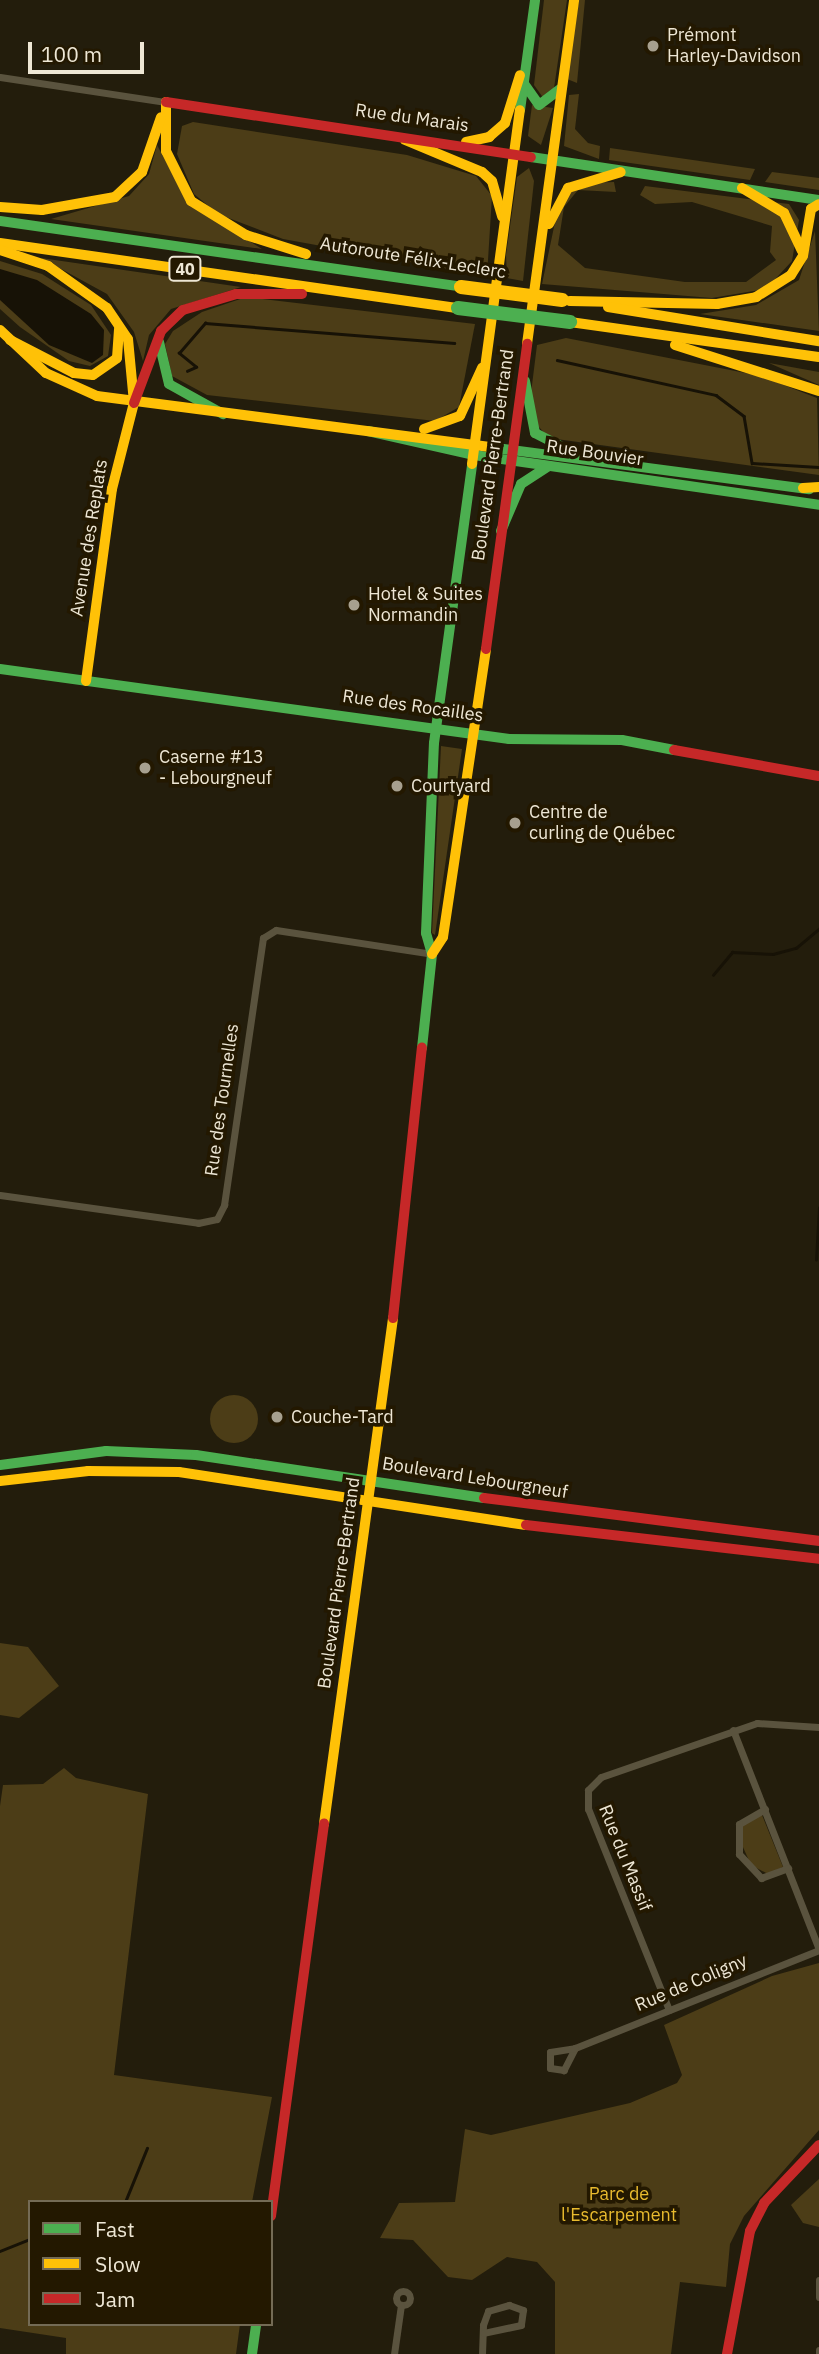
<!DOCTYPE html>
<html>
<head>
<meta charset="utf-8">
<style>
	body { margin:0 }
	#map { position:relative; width:819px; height:2354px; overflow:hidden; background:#231d0c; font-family:"IBM Plex Sans",sans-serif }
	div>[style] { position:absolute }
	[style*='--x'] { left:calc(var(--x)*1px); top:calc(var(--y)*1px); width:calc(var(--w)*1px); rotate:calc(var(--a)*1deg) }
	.green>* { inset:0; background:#4c3d17 }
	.round { border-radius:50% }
	.water>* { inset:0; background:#171206 }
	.stream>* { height:2.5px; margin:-1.25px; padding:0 1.25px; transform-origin:1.25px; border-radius:1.25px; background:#171206 }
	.street>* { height:7px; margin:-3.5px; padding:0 3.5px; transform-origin:3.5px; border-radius:3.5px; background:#5a533e }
	.street>.ring { margin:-3.5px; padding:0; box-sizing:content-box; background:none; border:7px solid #5a533e; border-radius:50% }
	.fast>* { height:10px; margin:-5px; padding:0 5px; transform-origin:5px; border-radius:5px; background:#4caf50 }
	.slow>* { height:10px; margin:-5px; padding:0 5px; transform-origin:5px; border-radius:5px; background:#ffc107 }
	.jam>* { height:10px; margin:-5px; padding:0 5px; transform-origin:5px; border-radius:5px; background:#c62828 }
	.fast-bridge>* { height:14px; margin:-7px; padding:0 7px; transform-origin:7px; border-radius:7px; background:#4caf50 }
	.slow-bridge>* { height:14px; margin:-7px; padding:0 7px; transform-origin:7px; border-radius:7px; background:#ffc107 }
	.dots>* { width:19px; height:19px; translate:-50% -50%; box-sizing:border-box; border:4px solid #231800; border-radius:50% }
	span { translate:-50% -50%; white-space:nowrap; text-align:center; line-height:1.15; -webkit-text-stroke:7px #231800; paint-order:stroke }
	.shield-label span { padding:2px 5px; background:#231800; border:2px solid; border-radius:5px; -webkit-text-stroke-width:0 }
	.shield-label { font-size:16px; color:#eee7d5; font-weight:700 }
	.poi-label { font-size:18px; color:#eee7d5 }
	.left { translate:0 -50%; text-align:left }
	.street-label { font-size:18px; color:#eee7d5 }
	.park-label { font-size:18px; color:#e9bb2e }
	.legend { position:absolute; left:28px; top:2200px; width:245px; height:126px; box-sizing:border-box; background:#231800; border:2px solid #746b55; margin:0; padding:9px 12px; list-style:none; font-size:21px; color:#eee7d5 }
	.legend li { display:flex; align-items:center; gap:14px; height:35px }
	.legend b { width:35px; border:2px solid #746b55 }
	.scale { position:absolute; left:28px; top:42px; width:116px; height:32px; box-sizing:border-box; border:4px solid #eee7d5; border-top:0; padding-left:9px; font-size:21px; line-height:24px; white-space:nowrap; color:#eee7d5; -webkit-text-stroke:5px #231800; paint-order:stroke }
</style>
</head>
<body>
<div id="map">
	<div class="green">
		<i style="clip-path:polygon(544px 0,567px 0,554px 88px,544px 99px,534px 85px)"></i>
		<i style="clip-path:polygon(579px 0,585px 0,577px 83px,567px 79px)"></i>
		<i style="clip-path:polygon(579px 94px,575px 129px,588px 143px,600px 146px,599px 159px,564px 146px,569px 95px)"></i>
		<i style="clip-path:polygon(532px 105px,553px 108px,541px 145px,528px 136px)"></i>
		<i style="clip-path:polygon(193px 122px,407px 155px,476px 176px,492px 196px,487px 276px,283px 239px,218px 214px,194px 194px,177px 154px,182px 126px)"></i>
		<i style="clip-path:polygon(157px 145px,188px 203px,262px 249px,51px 219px,129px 196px,149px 174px)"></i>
		<i style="clip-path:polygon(610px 148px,755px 169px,750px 180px,609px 160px)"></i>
		<i style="clip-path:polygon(529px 168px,534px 181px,523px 281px,507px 278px,506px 255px,517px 177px)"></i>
		<i style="clip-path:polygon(772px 172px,819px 178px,819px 190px,765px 182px)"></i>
		<i style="clip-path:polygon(614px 182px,616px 192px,578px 190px,564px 207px,558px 245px,585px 268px,685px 282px,746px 282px,776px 260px,770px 252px,772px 226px,692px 202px,655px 204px,640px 195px,645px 186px,789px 204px,799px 220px,792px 261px,766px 289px,712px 298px,542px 284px,558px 208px,568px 190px,581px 183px)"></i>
		<i style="clip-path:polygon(815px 231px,819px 331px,700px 314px,756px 305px,799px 280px)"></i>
		<i style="clip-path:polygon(41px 258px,241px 287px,171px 309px,149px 335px,143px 361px,134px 332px,107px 294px)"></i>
		<i style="clip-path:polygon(0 261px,42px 274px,91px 305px,111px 335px,108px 356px,90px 366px,69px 361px,20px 327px,0 309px)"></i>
		<i style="clip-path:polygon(246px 297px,475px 324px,459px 407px,435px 421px,207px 395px,172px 376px,165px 344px,173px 331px,202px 312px)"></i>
		<i style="clip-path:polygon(566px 338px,761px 376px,817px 398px,819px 475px,549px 438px,538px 426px,531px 393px,537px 345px)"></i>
		<i style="clip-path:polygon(769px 363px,819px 372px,819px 385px)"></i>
		<i style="clip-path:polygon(441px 746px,462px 749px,435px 935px,432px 933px)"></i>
		<i class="round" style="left:210px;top:1395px;width:48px;height:48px"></i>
		<i style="clip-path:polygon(0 1643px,28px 1647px,59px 1686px,19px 1718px,0 1715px)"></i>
		<i style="clip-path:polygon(64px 1768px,76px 1778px,148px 1794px,114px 2075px,272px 2097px,252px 2202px,30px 2202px,30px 2324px,240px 2324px,236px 2354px,66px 2354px,66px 2338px,0 2328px,0 1806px,3px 1785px,43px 1784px)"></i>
		<i style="clip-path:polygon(762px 1815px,783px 1867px,768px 1874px,751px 1865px,738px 1836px,744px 1823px)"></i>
		<i style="clip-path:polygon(819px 1963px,819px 2130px,744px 2216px,730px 2244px,726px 2287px,680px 2282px,671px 2354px,555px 2354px,555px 2282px,537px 2262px,507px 2257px,472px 2280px,448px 2277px,413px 2240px,380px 2238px,399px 2203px,455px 2202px,465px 2129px,491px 2135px,630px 2103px,677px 2083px,682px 2075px,664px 2025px,772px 1976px)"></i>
		<i style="clip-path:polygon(819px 2179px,819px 2227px,803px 2223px,791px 2205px)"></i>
	</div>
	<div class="water">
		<i style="clip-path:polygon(0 269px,37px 280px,91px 314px,104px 330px,103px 355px,92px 363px,49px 345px,0 300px)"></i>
	</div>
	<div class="stream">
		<i style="--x:557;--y:360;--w:163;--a:12.4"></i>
		<i style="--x:716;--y:395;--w:35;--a:37"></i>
		<i style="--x:744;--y:416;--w:48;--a:80.3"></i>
		<i style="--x:752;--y:463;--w:67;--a:3.4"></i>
		<i style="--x:187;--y:371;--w:10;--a:-24"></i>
		<i style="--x:196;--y:367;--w:22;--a:-141"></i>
		<i style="--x:179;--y:353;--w:40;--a:-49"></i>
		<i style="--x:205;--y:323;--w:250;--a:4.6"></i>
		<i style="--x:713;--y:975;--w:30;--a:-50"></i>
		<i style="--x:732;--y:952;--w:41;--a:2.8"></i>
		<i style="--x:773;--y:954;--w:24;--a:-15"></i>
		<i style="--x:796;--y:948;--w:30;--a:-40"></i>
		<i style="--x:816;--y:1260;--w:52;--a:-86.7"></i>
		<i style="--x:125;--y:2202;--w:58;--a:-67.8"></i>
		<i style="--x:0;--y:2251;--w:32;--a:-22"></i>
	</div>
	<div class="street">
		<i style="--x:0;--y:77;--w:168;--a:8.6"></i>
		<i style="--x:0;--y:1195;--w:200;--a:8"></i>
		<i style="--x:198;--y:1223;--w:19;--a:-12"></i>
		<i style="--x:217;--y:1219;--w:16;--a:-63"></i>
		<i style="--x:224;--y:1205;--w:270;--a:-81.7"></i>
		<i style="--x:263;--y:938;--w:15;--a:-32"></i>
		<i style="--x:276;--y:930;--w:158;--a:8.7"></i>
		<i style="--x:733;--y:1730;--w:236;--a:68.6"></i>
		<i style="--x:765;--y:1809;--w:30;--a:150"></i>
		<i style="--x:739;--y:1824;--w:30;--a:90"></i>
		<i style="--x:739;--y:1854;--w:33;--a:47"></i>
		<i style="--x:761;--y:1878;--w:29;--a:-20"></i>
		<i style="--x:669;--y:2010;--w:217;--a:-111.9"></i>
		<i style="--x:588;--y:1809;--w:19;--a:-90"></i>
		<i style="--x:588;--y:1790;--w:18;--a:-45"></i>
		<i style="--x:601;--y:1777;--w:165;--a:-19.1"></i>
		<i style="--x:757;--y:1723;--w:62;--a:3.7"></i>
		<i style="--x:575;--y:2048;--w:263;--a:-21.9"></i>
		<i style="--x:575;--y:2048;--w:25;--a:117"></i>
		<i style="--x:564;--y:2070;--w:14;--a:-172"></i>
		<i style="--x:550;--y:2068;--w:16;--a:-90"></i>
		<i style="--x:550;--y:2052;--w:25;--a:-9"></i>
		<i style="--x:819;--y:2280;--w:17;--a:90"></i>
		<i class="ring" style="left:396px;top:2291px;width:7px;height:7px"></i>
		<i style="--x:394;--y:2354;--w:49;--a:-81.9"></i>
		<i style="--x:482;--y:2354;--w:29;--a:-88"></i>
		<i style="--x:483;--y:2325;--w:15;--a:-70"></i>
		<i style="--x:488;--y:2311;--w:22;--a:-16"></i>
		<i style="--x:509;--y:2305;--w:15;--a:20"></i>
		<i style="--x:523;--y:2310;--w:15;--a:98"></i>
		<i style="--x:521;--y:2325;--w:38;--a:168"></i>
		<i style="--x:819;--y:2354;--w:4;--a:-90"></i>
	</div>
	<div class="fast">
		<i style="--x:525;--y:85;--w:24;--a:55"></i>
		<i style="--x:539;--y:105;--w:26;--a:-37"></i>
		<i style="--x:520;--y:110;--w:111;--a:-82.2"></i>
		<i style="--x:531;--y:157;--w:291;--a:8.5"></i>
		<i style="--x:0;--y:221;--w:466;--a:8.1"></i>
		<i style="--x:159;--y:342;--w:43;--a:76.6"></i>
		<i style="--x:169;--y:384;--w:62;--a:29.1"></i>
		<i style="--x:525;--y:381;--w:53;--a:79.1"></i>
		<i style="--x:535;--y:433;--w:42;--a:27.2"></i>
		<i style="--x:368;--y:431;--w:109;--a:12.8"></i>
		<i style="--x:474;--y:455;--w:349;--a:8.2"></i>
		<i style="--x:496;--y:448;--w:316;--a:7.5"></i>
		<i style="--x:501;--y:531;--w:51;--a:-66.9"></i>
		<i style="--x:521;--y:484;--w:33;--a:-33"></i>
		<i style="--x:0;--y:669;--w:514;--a:7.83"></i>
		<i style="--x:509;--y:739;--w:113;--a:0.5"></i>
		<i style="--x:622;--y:740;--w:53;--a:10.9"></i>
		<i style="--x:422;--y:1048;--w:95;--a:-83.9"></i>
		<i style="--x:432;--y:954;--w:22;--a:-106"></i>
		<i style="--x:426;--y:933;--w:190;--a:-87.6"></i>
		<i style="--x:434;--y:743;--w:282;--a:-82.2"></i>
		<i style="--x:0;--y:1465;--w:107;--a:-7.5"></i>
		<i style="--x:106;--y:1451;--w:90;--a:2.5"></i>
		<i style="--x:196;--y:1455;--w:291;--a:8.5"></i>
		<i style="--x:252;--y:2354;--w:30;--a:-82"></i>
	</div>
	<div class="slow">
		<i style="--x:166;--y:102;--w:49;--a:90"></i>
		<i style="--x:166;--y:151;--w:56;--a:63.4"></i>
		<i style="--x:191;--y:201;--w:65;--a:31.7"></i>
		<i style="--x:246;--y:235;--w:63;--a:17.6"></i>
		<i style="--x:405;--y:140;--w:83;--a:22.6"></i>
		<i style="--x:482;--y:172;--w:13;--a:42"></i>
		<i style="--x:492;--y:181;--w:37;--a:74"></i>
		<i style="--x:466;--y:142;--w:24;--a:-12"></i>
		<i style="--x:489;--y:137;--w:21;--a:-41"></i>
		<i style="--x:505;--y:123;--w:50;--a:-72.6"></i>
		<i style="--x:742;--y:188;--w:49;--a:30.8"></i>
		<i style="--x:784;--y:213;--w:42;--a:64.7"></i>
		<i style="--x:0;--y:207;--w:42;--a:4.1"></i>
		<i style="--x:42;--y:210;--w:74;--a:-10.1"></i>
		<i style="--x:115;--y:197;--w:37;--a:-43"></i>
		<i style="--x:142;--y:172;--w:58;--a:-70.9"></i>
		<i style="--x:549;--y:224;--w:41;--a:-62.2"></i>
		<i style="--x:568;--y:188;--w:55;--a:-16.8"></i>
		<i style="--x:0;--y:243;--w:463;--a:8.1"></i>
		<i style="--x:0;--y:250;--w:51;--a:18.4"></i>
		<i style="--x:48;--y:266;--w:72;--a:35.4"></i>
		<i style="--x:107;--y:308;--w:37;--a:56"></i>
		<i style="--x:128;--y:339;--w:64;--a:84.6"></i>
		<i style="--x:570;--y:301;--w:147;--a:1.2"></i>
		<i style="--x:717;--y:304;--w:40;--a:-10"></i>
		<i style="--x:756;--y:297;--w:41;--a:-32.2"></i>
		<i style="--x:791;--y:275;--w:22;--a:-58"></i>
		<i style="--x:803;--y:256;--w:48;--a:-80.3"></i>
		<i style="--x:811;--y:209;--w:9;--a:-32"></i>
		<i style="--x:608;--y:307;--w:214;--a:9.2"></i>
		<i style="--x:570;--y:322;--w:251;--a:8"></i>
		<i style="--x:0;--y:330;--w:63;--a:43.1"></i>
		<i style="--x:46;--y:373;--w:56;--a:24.3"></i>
		<i style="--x:97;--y:396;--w:402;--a:7.4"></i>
		<i style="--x:10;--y:340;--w:72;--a:27.3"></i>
		<i style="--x:74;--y:373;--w:19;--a:6"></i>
		<i style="--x:93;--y:375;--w:29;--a:-35"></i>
		<i style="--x:117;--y:358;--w:29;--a:-86"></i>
		<i style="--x:527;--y:344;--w:347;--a:-82.2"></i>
		<i style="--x:675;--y:345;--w:151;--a:17.7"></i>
		<i style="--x:424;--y:429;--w:38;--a:-20"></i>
		<i style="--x:460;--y:416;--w:53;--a:-65.4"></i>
		<i style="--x:472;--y:464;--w:357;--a:-82.3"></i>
		<i style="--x:803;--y:488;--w:16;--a:-4"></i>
		<i style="--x:86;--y:681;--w:194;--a:-82.3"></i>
		<i style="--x:112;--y:489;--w:89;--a:-75.7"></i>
		<i style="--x:432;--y:954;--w:20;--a:-57"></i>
		<i style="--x:443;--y:937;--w:291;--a:-81.5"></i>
		<i style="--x:0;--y:1481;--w:89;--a:-6.5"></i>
		<i style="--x:88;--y:1471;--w:91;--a:0.6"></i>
		<i style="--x:179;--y:1472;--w:351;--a:8.7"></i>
		<i style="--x:324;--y:1824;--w:511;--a:-82.23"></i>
	</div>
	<div class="jam">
		<i style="--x:166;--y:102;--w:369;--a:8.6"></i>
		<i style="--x:134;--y:403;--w:77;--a:-69.4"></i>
		<i style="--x:161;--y:331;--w:30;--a:-44"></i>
		<i style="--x:183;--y:310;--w:55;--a:-16.8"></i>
		<i style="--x:236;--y:294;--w:66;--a:0"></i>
		<i style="--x:486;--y:649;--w:308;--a:-82.3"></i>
		<i style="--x:674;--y:750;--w:147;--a:10.2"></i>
		<i style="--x:393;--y:1318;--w:272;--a:-83.9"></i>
		<i style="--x:484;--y:1498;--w:338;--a:7.3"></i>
		<i style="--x:526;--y:1525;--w:295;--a:6.6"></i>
		<i style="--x:271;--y:2216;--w:396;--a:-82.3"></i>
		<i style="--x:727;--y:2354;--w:125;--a:-79.4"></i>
		<i style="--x:750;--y:2231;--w:31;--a:-63"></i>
		<i style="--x:764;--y:2203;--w:80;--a:-46.5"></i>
	</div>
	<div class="fast-bridge">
		<i style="--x:458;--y:308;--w:113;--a:7.1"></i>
	</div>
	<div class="slow-bridge">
		<i style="--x:461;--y:287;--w:102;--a:7.3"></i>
	</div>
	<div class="dots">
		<i style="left:653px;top:46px;background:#a7a08f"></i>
		<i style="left:354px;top:605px;background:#a7a08f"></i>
		<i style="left:145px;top:768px;background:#a7a08f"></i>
		<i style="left:397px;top:786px;background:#a7a08f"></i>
		<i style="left:515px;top:823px;background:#a7a08f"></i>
		<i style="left:277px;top:1417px;background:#a7a08f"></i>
	</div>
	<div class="shield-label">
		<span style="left:185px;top:269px">40</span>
	</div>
	<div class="poi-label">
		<span class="left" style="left:667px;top:46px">Prémont<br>Harley-Davidson</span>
		<span class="left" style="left:368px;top:605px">Hotel &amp; Suites<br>Normandin</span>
		<span class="left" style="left:159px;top:768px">Caserne #13<br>- Lebourgneuf</span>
		<span class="left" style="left:411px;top:786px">Courtyard</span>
		<span class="left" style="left:529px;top:823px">Centre de<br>curling de Québec</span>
		<span class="left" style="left:291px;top:1417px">Couche-Tard</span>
	</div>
	<div class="street-label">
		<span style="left:412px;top:118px;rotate:8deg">Rue du Marais</span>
		<span style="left:413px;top:258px;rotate:9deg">Autoroute Félix-Leclerc</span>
		<span style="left:595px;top:453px;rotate:8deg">Rue Bouvier</span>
		<span style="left:493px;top:455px;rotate:-82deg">Boulevard Pierre-Bertrand</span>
		<span style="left:89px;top:538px;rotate:-81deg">Avenue des Replats</span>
		<span style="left:413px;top:706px;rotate:8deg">Rue des Rocailles</span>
		<span style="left:222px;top:1100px;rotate:-82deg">Rue des Tournelles</span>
		<span style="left:475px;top:1478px;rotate:9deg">Boulevard Lebourgneuf</span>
		<span style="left:339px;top:1583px;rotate:-82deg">Boulevard Pierre-Bertrand</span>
		<span style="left:625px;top:1858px;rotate:68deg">Rue du Massif</span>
		<span style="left:691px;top:1983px;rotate:-23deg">Rue de Coligny</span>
	</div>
	<div class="park-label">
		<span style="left:619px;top:2205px">Parc de<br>l'Escarpement</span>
	</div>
	<ul class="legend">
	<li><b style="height:9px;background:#4caf50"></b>Fast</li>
	<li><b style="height:9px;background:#ffc107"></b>Slow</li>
	<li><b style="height:9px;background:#c62828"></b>Jam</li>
	</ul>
	<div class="scale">100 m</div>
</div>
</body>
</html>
